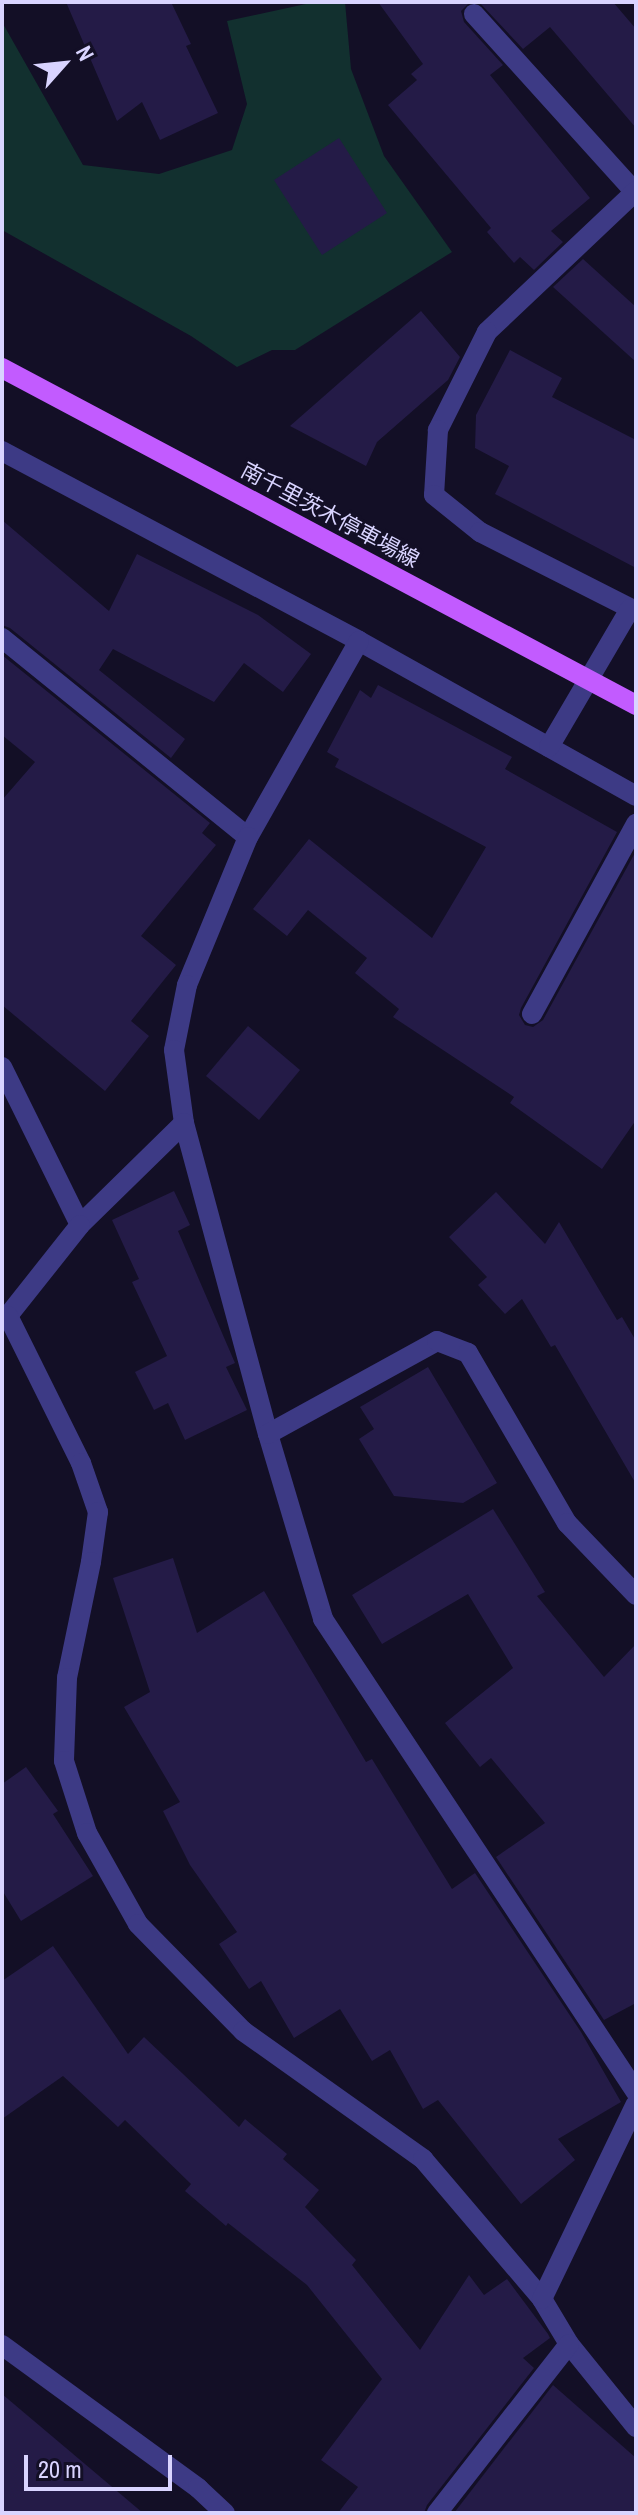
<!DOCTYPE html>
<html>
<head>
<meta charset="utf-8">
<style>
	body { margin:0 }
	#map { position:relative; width:638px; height:2515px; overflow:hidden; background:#130f26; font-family:"Archivo Narrow","Noto Sans JP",sans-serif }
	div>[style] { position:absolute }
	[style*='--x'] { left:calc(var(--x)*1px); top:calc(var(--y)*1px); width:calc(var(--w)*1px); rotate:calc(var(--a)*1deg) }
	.green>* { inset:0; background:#12302f }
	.building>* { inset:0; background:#241b47 }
	.minor>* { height:20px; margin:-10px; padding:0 10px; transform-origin:10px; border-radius:10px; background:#3d3a85 }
	.major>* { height:20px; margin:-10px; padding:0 10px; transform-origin:10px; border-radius:10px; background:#c25bff }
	span { translate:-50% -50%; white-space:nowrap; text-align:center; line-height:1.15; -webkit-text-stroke:6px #130f26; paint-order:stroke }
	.street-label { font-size:22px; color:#d9d4ff }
	.frame { position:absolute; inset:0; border:4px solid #d9d4ff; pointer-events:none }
	.north { position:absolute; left:24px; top:24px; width:80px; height:80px; -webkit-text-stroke:6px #130f26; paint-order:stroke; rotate:63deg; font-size:22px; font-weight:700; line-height:32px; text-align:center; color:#d9d4ff }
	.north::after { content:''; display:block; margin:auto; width:28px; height:36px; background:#d9d4ff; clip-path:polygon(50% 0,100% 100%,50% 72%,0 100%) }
	.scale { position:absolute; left:24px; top:2455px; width:148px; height:36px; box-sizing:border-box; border:4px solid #d9d4ff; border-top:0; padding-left:10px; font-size:24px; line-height:28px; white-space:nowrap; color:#d9d4ff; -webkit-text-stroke:6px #130f26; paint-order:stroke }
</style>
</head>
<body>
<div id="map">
	<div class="green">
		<i style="clip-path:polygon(315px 2px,345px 2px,351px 69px,384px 156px,452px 252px,295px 350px,272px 350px,237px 367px,191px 336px,2px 230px,2px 22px,83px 165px,159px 174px,232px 150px,247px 104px,227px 21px)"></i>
	</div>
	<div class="building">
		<i style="clip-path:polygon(66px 2px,171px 2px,191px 44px,186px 46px,218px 113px,160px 140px,142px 102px,117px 121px)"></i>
		<i style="clip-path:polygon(378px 2px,470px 2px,461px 11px,464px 22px,503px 65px,490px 75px,590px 198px,551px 231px,563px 242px,534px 270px,520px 257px,514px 263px,487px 232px,491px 228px,388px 105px,417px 80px,411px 74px,423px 64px)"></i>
		<i style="clip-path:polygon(479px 2px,613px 2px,636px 29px,636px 128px,550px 27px,523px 49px)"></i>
		<i style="clip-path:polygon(339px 138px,387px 213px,322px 255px,274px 180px)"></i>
		<i style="clip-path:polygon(583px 259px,636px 307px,636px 362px,553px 287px)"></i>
		<i style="clip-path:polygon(421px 311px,460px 357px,448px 380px,377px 442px,366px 466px,290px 426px)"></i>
		<i style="clip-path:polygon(510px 350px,562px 378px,552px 397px,636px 440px,636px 568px,495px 494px,509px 466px,475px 448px,476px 415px)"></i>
		<i style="clip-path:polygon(2px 520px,109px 611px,137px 554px,258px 615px,311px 654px,283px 692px,244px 663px,214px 702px,113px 649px,99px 670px,185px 739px,171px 758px,10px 628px,2px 625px)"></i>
		<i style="clip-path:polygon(2px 655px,210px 823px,202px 833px,216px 845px,141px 936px,176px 965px,131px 1021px,149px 1036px,105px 1091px,2px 1005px,2px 800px,35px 762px,2px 735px)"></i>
		<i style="clip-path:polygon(378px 685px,512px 757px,505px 769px,617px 832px,521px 1008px,519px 1015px,525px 1025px,533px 1027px,543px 1020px,636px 851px,636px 1120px,602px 1169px,510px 1103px,514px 1097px,393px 1017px,399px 1009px,355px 973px,367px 958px,308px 910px,287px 936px,253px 909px,309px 839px,432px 938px,486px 847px,335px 767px,339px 759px,327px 752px,360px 690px,371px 698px)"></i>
		<i style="clip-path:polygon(248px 1026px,300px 1070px,259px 1120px,206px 1076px)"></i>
		<i style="clip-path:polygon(174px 1191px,190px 1225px,178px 1231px,235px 1363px,226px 1367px,247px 1410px,185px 1440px,168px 1403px,154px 1410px,135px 1372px,167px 1356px,132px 1282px,139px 1279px,112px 1220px)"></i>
		<i style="clip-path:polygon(496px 1192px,545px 1244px,559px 1222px,617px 1320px,622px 1317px,636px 1341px,636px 1484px,555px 1345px,551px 1347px,522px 1299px,505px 1314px,478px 1285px,487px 1277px,449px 1237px)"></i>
		<i style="clip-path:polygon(428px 1367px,497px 1483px,463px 1503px,394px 1496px,359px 1439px,374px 1429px,360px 1407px)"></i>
		<i style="clip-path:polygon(493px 1509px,545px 1592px,537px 1596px,604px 1677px,636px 1644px,636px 2003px,604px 2020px,496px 1857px,545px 1823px,491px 1758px,480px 1767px,445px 1723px,513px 1668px,468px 1594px,382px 1644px,352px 1595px)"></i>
		<i style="clip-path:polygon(173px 1558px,197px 1633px,264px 1591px,366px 1762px,372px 1759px,452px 1889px,475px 1873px,581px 2032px,621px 2102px,558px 2139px,575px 2160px,521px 2204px,438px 2100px,423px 2109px,390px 2050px,372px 2061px,340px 2009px,294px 2038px,261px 1981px,249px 1989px,219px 1944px,237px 1932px,190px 1865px,163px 1811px,180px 1802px,124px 1707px,150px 1692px,113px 1578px)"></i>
		<i style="clip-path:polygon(26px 1767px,58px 1811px,53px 1814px,93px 1876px,21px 1921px,2px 1890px,2px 1784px)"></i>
		<i style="clip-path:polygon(53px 1946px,128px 2054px,144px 2037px,239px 2127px,245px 2119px,287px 2154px,283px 2159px,319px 2190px,305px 2207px,356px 2260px,352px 2265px,420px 2350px,469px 2275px,484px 2295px,507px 2279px,548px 2334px,550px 2338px,523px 2358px,534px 2368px,427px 2505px,424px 2513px,338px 2513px,358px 2487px,321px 2460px,382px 2379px,307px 2285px,228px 2223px,226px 2226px,185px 2191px,191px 2184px,125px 2120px,118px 2127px,63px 2076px,2px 2119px,2px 1981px)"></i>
		<i style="clip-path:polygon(553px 2385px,636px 2458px,636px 2513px,454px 2513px)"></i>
		<i style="clip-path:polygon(2px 2394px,143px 2513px,2px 2513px)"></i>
	</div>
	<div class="minor">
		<i style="--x:474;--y:14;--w:240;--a:47.9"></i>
		<i style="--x:636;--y:191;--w:205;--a:136.6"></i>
		<i style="--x:487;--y:332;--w:110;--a:116.6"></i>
		<i style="--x:438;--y:430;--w:65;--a:93.5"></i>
		<i style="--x:434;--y:495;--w:59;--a:38.8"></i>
		<i style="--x:480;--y:532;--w:175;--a:26.9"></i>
		<i style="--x:2;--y:451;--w:404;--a:28"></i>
		<i style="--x:359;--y:641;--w:317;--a:29.2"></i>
		<i style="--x:2;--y:638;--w:316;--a:39"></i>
		<i style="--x:359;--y:641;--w:225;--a:119.5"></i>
		<i style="--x:248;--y:837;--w:160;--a:112.4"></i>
		<i style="--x:187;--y:985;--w:66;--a:101.3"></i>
		<i style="--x:174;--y:1050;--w:74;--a:82.2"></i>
		<i style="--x:184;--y:1123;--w:322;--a:74.9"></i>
		<i style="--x:268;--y:1434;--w:193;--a:73.4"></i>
		<i style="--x:323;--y:1619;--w:567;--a:56.51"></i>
		<i style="--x:549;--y:747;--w:160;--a:-59.6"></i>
		<i style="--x:532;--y:1014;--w:217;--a:-61.3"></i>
		<i style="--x:2;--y:1067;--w:176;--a:63.7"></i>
		<i style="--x:184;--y:1123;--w:146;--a:135.6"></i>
		<i style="--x:80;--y:1225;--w:116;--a:128.4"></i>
		<i style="--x:8;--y:1316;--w:164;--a:63.6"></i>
		<i style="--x:81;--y:1463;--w:52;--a:70.9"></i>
		<i style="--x:98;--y:1512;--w:50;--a:98"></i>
		<i style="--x:91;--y:1562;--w:118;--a:101.7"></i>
		<i style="--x:67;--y:1678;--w:83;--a:92.1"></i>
		<i style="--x:64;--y:1761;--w:76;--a:72.3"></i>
		<i style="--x:87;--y:1833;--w:104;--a:60.7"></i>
		<i style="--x:138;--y:1924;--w:150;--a:45.5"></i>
		<i style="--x:243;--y:2031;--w:221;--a:35.4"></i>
		<i style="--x:423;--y:2159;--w:184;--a:49.6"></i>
		<i style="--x:542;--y:2299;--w:52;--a:59"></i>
		<i style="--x:569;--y:2344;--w:107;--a:51.1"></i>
		<i style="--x:268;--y:1434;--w:193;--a:-28.8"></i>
		<i style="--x:437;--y:1341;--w:33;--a:21"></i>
		<i style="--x:468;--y:1353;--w:197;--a:59.8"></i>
		<i style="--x:567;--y:1523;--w:100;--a:46.2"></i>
		<i style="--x:542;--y:2299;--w:216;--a:-64.3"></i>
		<i style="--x:2;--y:2345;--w:243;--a:36.1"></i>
		<i style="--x:198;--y:2488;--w:37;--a:43"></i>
		<i style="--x:437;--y:2513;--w:214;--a:-52"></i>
	</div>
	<div class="major">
		<i style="--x:2;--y:368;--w:718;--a:27.99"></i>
	</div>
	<div class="street-label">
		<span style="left:330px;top:515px;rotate:28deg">南千里茨木停車場線</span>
	</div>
	<div class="frame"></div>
	<div class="north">N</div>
	<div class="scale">20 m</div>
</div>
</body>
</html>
